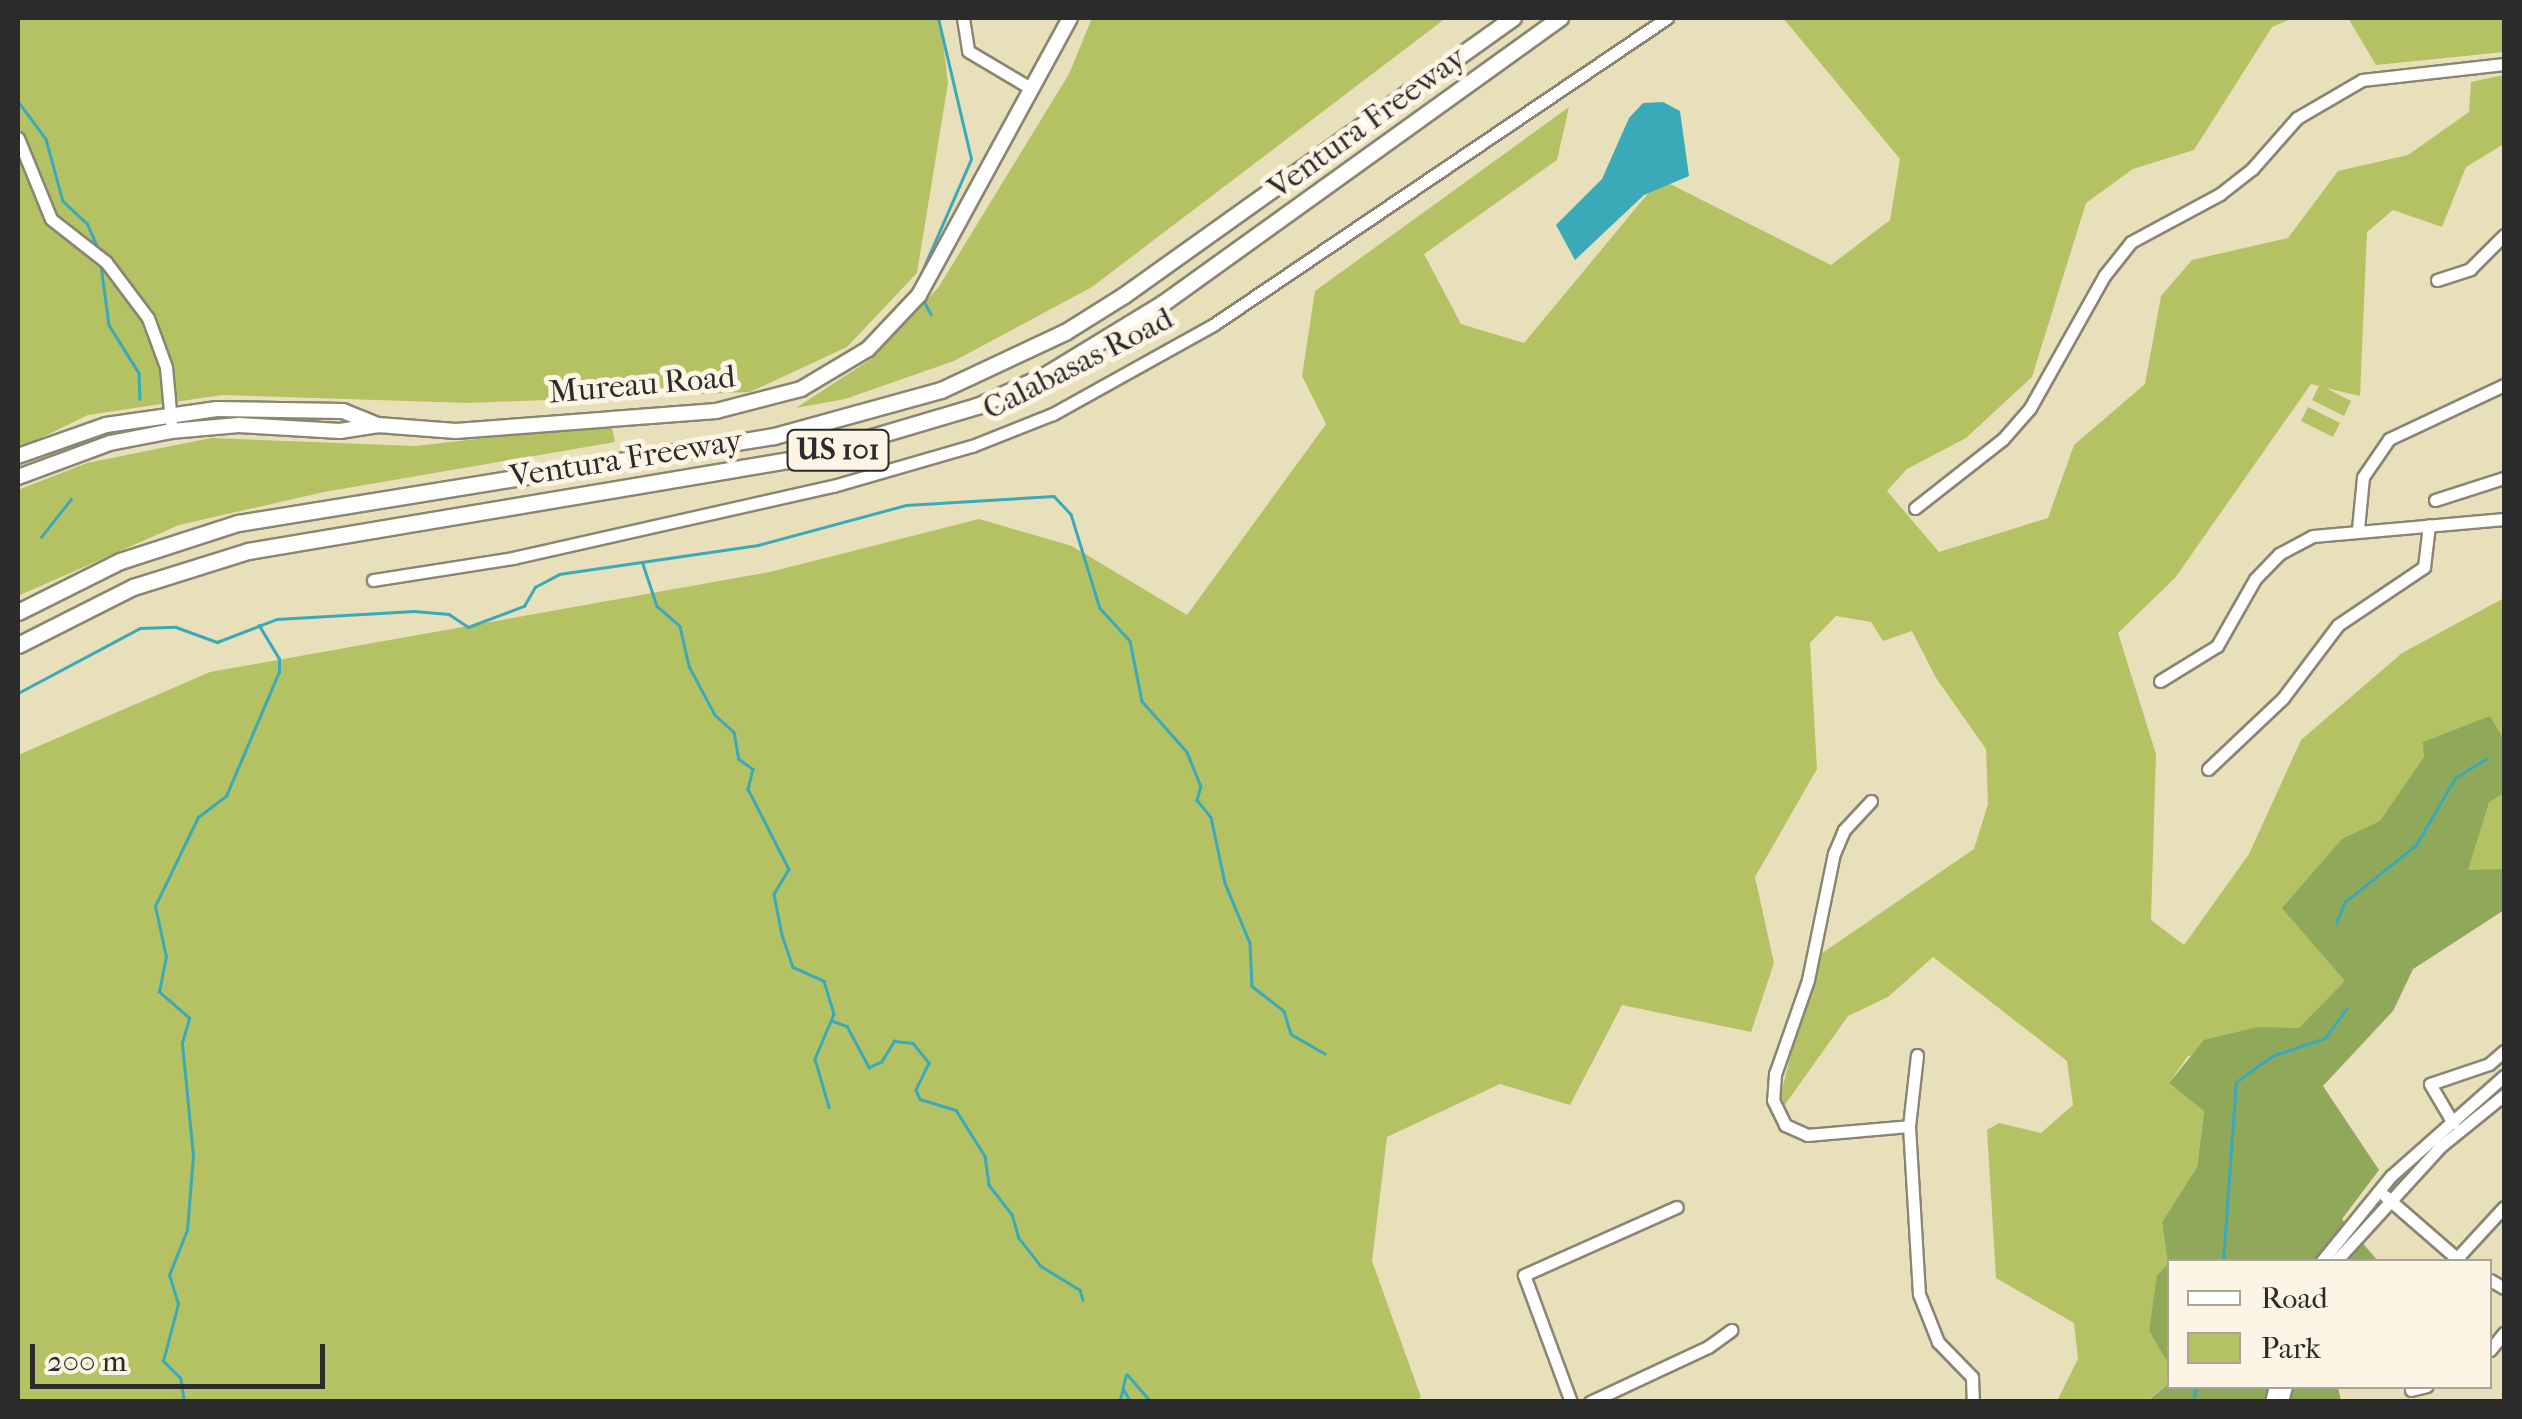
<!DOCTYPE html>
<html>
<head>
<meta charset="utf-8">
<style>
	body { margin:0 }
	#map { position:relative; width:2522px; height:1419px; overflow:hidden; background:#e8e0bb; font-family:"IM FELL French Canon",serif }
	div>[style] { position:absolute }
	[style*='--x'] { left:calc(var(--x)*1px); top:calc(var(--y)*1px); width:calc(var(--w)*1px); rotate:calc(var(--a)*1deg) }
	.green>* { inset:0; background:#b5c264 }
	.forest>* { inset:0; background:#90a85a }
	.water>* { inset:0; background:#3baab8 }
	.stream>* { height:2.5px; margin:-1.25px; padding:0 1.25px; transform-origin:1.25px; border-radius:1.25px; background:#3baab8 }
	.roads { filter:drop-shadow(2px 0 #8a8673) drop-shadow(-2px 0 #8a8673) drop-shadow(0 2px #8a8673) drop-shadow(0 -2px #8a8673) }
	.minor>* { height:11px; margin:-5.5px; padding:0 5.5px; transform-origin:5.5px; border-radius:5.5px; background:#fff }
	.major>* { height:14px; margin:-7px; padding:0 7px; transform-origin:7px; border-radius:7px; background:#fff }
	.highway>* { height:15px; margin:-7.5px; padding:0 7.5px; transform-origin:7.5px; border-radius:7.5px; background:#fff }
	span { translate:-50% -50%; white-space:nowrap; text-align:center; line-height:1.15; -webkit-text-stroke:10px #fcf5e5; paint-order:stroke }
	.shield-label span { padding:2px 8px; background:#fcf5e5; border:2px solid; border-radius:8px; -webkit-text-stroke-width:0 }
	.shield-label { font-size:30px; color:#2b2b2b; font-weight:700 }
	.street-label { font-size:32px; color:#2b2b2b }
	.frame { position:absolute; inset:0; border:20px solid #2b2b2b; pointer-events:none }
	.legend { position:absolute; left:2167px; top:1259px; width:325px; height:130px; box-sizing:border-box; background:#fcf5e5; border:2px solid #a8a49b; margin:0; padding:12px 18px; list-style:none; font-size:30px; color:#2b2b2b }
	.legend li { display:flex; align-items:center; gap:20px; height:50px }
	.legend b { width:50px; border:2px solid #a8a49b }
	.scale { position:absolute; left:30px; top:1344px; width:295px; height:45px; box-sizing:border-box; border:5px solid #2b2b2b; border-top:0; padding-left:12px; font-size:30px; line-height:35px; white-space:nowrap; color:#2b2b2b; -webkit-text-stroke:8px #fcf5e5; paint-order:stroke }
</style>
</head>
<body>
<div id="map">
	<div class="green">
		<i style="clip-path:polygon(18px 18px,940px 18px,948px 83px,917px 273px,847px 347px,750px 392px,468px 403px,222px 395px,88px 415px,18px 449px)"></i>
		<i style="clip-path:polygon(1092px 18px,1446px 18px,1092px 287px,954px 361px,845px 399px,796px 408px,868px 361px,938px 288px,1069px 74px)"></i>
		<i style="clip-path:polygon(1783px 18px,2293px 18px,2272px 27px,2194px 150px,2133px 169px,2086px 203px,2032px 377px,1966px 438px,1907px 469px,1887px 491px,1939px 552px,2048px 518px,2074px 445px,2145px 384px,2161px 296px,2192px 260px,2288px 238px,2338px 171px,2408px 155px,2469px 112px,2471px 82px,2504px 75px,2504px 144px,2466px 167px,2442px 227px,2393px 210px,2367px 232px,2360px 396px,2326px 388px,2351px 401px,2344px 416px,2312px 400px,2319px 386px,2311px 384px,2175px 578px,2118px 633px,2156px 754px,2151px 920px,2184px 945px,2249px 854px,2301px 740px,2402px 653px,2504px 598px,2504px 910px,2413px 969px,2393px 1011px,2188px 1056px,2169px 1083px,2204px 1110px,2197px 1167px,2162px 1222px,2168px 1265px,2149px 1331px,2169px 1365px,2166px 1386px,2146px 1401px,2057px 1401px,2078px 1359px,2074px 1323px,1996px 1278px,1987px 1130px,1999px 1123px,2041px 1133px,2073px 1105px,2067px 1061px,1933px 957px,1888px 997px,1848px 1016px,1784px 1106px,1781px 1094px,1815px 958px,1974px 849px,1988px 804px,1986px 749px,1936px 678px,1912px 631px,1883px 641px,1871px 622px,1836px 616px,1810px 643px,1817px 769px,1755px 877px,1774px 963px,1751px 1032px,1622px 1005px,1570px 1105px,1500px 1084px,1387px 1137px,1372px 1261px,1421px 1397px,1415px 1401px,18px 1401px,18px 755px,210px 672px,770px 572px,979px 519px,1072px 546px,1187px 615px,1326px 424px,1302px 376px,1315px 291px,1569px 107px,1557px 160px,1424px 254px,1461px 324px,1524px 343px,1660px 179px,1831px 265px,1890px 220px,1900px 159px)"></i>
		<i style="clip-path:polygon(2348px 18px,2504px 18px,2504px 52px,2376px 65px)"></i>
		<i style="clip-path:polygon(2308px 407px,2340px 423px,2333px 437px,2301px 421px)"></i>
		<i style="clip-path:polygon(611px 424px,615px 442px,324px 492px,179px 525px,18px 596px,18px 490px,87px 463px,211px 438px,415px 446px)"></i>
	</div>
	<div class="forest">
		<i style="clip-path:polygon(2490px 716px,2504px 740px,2504px 793px,2489px 802px,2468px 870px,2504px 869px,2504px 910px,2413px 969px,2393px 1011px,2323px 1086px,2379px 1170px,2342px 1219px,2378px 1261px,2170px 1262px,2169px 1365px,2149px 1331px,2157px 1275px,2168px 1265px,2162px 1222px,2197px 1167px,2204px 1111px,2169px 1083px,2204px 1040px,2258px 1027px,2299px 1028px,2345px 981px,2282px 908px,2342px 839px,2380px 821px,2424px 757px,2423px 742px)"></i>
		<i style="clip-path:polygon(2169px 1370px,2170px 1386px,2338px 1387px,2341px 1401px,2146px 1402px,2166px 1386px)"></i>
	</div>
	<div class="water">
		<i style="clip-path:polygon(1663px 102px,1680px 111px,1689px 176px,1644px 195px,1575px 260px,1556px 225px,1602px 179px,1629px 118px,1643px 103px)"></i>
	</div>
	<div class="stream">
		<i style="--x:18;--y:64;--w:22;--a:90"></i>
		<i style="--x:18;--y:101;--w:47;--a:53.6"></i>
		<i style="--x:46;--y:139;--w:64;--a:74.7"></i>
		<i style="--x:63;--y:201;--w:33;--a:43"></i>
		<i style="--x:87;--y:223;--w:32;--a:66"></i>
		<i style="--x:101;--y:265;--w:61;--a:82.4"></i>
		<i style="--x:109;--y:325;--w:57;--a:58"></i>
		<i style="--x:139;--y:373;--w:26;--a:88"></i>
		<i style="--x:916;--y:285;--w:137;--a:-66.4"></i>
		<i style="--x:971;--y:159;--w:145;--a:-103.2"></i>
		<i style="--x:924;--y:301;--w:15;--a:62"></i>
		<i style="--x:41;--y:537;--w:48;--a:-51.7"></i>
		<i style="--x:643;--y:564;--w:44;--a:71.6"></i>
		<i style="--x:657;--y:606;--w:30;--a:41"></i>
		<i style="--x:680;--y:626;--w:41;--a:77.3"></i>
		<i style="--x:689;--y:666;--w:55;--a:62"></i>
		<i style="--x:715;--y:715;--w:25;--a:42"></i>
		<i style="--x:734;--y:732;--w:27;--a:80"></i>
		<i style="--x:739;--y:759;--w:17;--a:36"></i>
		<i style="--x:753;--y:769;--w:21;--a:104"></i>
		<i style="--x:748;--y:789;--w:90;--a:62.9"></i>
		<i style="--x:789;--y:869;--w:29;--a:121"></i>
		<i style="--x:774;--y:894;--w:42;--a:79"></i>
		<i style="--x:782;--y:935;--w:34;--a:71"></i>
		<i style="--x:793;--y:967;--w:34;--a:24"></i>
		<i style="--x:824;--y:981;--w:34;--a:73"></i>
		<i style="--x:834;--y:1014;--w:49;--a:112.9"></i>
		<i style="--x:815;--y:1059;--w:50;--a:73.7"></i>
		<i style="--x:18;--y:693;--w:138;--a:-28"></i>
		<i style="--x:140;--y:628;--w:36;--a:-2"></i>
		<i style="--x:176;--y:627;--w:44;--a:20.1"></i>
		<i style="--x:217;--y:642;--w:64;--a:-21"></i>
		<i style="--x:277;--y:619;--w:137;--a:-3.3"></i>
		<i style="--x:414;--y:611;--w:35;--a:5"></i>
		<i style="--x:449;--y:614;--w:23;--a:34"></i>
		<i style="--x:468;--y:627;--w:60;--a:-20.6"></i>
		<i style="--x:524;--y:606;--w:22;--a:-60"></i>
		<i style="--x:535;--y:587;--w:27;--a:-28"></i>
		<i style="--x:559;--y:574;--w:201;--a:-8.3"></i>
		<i style="--x:758;--y:545;--w:153;--a:-15.1"></i>
		<i style="--x:906;--y:505;--w:148;--a:-3.5"></i>
		<i style="--x:1054;--y:496;--w:25;--a:47"></i>
		<i style="--x:1071;--y:514;--w:98;--a:72.9"></i>
		<i style="--x:1100;--y:608;--w:45;--a:47.7"></i>
		<i style="--x:1130;--y:641;--w:61;--a:78.7"></i>
		<i style="--x:1142;--y:701;--w:68;--a:48.6"></i>
		<i style="--x:1187;--y:752;--w:37;--a:68"></i>
		<i style="--x:1201;--y:786;--w:15;--a:106"></i>
		<i style="--x:1197;--y:800;--w:22;--a:51"></i>
		<i style="--x:1211;--y:817;--w:67;--a:78"></i>
		<i style="--x:1225;--y:883;--w:65;--a:67.4"></i>
		<i style="--x:1250;--y:943;--w:43;--a:87.3"></i>
		<i style="--x:1252;--y:986;--w:41;--a:38"></i>
		<i style="--x:1284;--y:1011;--w:24;--a:73"></i>
		<i style="--x:1291;--y:1034;--w:39;--a:30"></i>
		<i style="--x:2336;--y:923;--w:23;--a:-67"></i>
		<i style="--x:2345;--y:902;--w:91;--a:-38.8"></i>
		<i style="--x:2416;--y:845;--w:78;--a:-59.8"></i>
		<i style="--x:2455;--y:778;--w:36;--a:-32"></i>
		<i style="--x:833;--y:1021;--w:15;--a:20"></i>
		<i style="--x:847;--y:1026;--w:47;--a:61.8"></i>
		<i style="--x:869;--y:1067;--w:13;--a:-23"></i>
		<i style="--x:881;--y:1062;--w:25;--a:-58"></i>
		<i style="--x:894;--y:1041;--w:19;--a:6"></i>
		<i style="--x:913;--y:1043;--w:26;--a:51"></i>
		<i style="--x:929;--y:1063;--w:30;--a:116"></i>
		<i style="--x:916;--y:1090;--w:10;--a:66"></i>
		<i style="--x:920;--y:1099;--w:38;--a:17"></i>
		<i style="--x:956;--y:1110;--w:54;--a:57.8"></i>
		<i style="--x:985;--y:1156;--w:29;--a:82"></i>
		<i style="--x:989;--y:1185;--w:37;--a:52"></i>
		<i style="--x:1012;--y:1214;--w:25;--a:74"></i>
		<i style="--x:1019;--y:1238;--w:36;--a:52"></i>
		<i style="--x:1041;--y:1266;--w:46;--a:31.6"></i>
		<i style="--x:1080;--y:1290;--w:10;--a:73"></i>
		<i style="--x:2223;--y:1262;--w:180;--a:-85.9"></i>
		<i style="--x:2236;--y:1082;--w:44;--a:-35.8"></i>
		<i style="--x:2272;--y:1056;--w:56;--a:-18.8"></i>
		<i style="--x:2325;--y:1038;--w:36;--a:-54"></i>
		<i style="--x:1127;--y:1374;--w:37;--a:49"></i>
		<i style="--x:1126;--y:1376;--w:13;--a:103"></i>
		<i style="--x:1123;--y:1389;--w:15;--a:58"></i>
		<i style="--x:184;--y:1402;--w:24;--a:-99"></i>
		<i style="--x:180;--y:1378;--w:24;--a:-135"></i>
		<i style="--x:163;--y:1361;--w:59;--a:-75.3"></i>
		<i style="--x:178;--y:1304;--w:30;--a:-107"></i>
		<i style="--x:169;--y:1275;--w:48;--a:-68.2"></i>
		<i style="--x:187;--y:1230;--w:74;--a:-85.4"></i>
		<i style="--x:193;--y:1156;--w:114;--a:-95.6"></i>
		<i style="--x:182;--y:1043;--w:26;--a:-74"></i>
		<i style="--x:189;--y:1018;--w:40;--a:-139"></i>
		<i style="--x:159;--y:992;--w:36;--a:-79"></i>
		<i style="--x:166;--y:957;--w:52;--a:-102.2"></i>
		<i style="--x:155;--y:906;--w:99;--a:-64.2"></i>
		<i style="--x:198;--y:817;--w:35;--a:-37"></i>
		<i style="--x:226;--y:796;--w:135;--a:-66.9"></i>
		<i style="--x:279;--y:672;--w:13;--a:-90"></i>
		<i style="--x:279;--y:659;--w:39;--a:-121"></i>
		<i style="--x:1119;--y:1402;--w:14;--a:-73"></i>
		<i style="--x:2193;--y:1402;--w:16;--a:-79"></i>
	</div>
	<div class="roads">
		<div class="minor">
			<i style="--x:963;--y:18;--w:33;--a:81"></i>
			<i style="--x:968;--y:51;--w:74;--a:30.7"></i>
			<i style="--x:18;--y:138;--w:87;--a:67.8"></i>
			<i style="--x:51;--y:219;--w:70;--a:38"></i>
			<i style="--x:106;--y:262;--w:70;--a:53.1"></i>
			<i style="--x:148;--y:318;--w:52;--a:69.8"></i>
			<i style="--x:166;--y:367;--w:55;--a:84.8"></i>
			<i style="--x:2437;--y:280;--w:35;--a:-18"></i>
			<i style="--x:2470;--y:269;--w:48;--a:-45"></i>
			<i style="--x:2435;--y:500;--w:72;--a:-17.7"></i>
			<i style="--x:1915;--y:508;--w:112;--a:-38.1"></i>
			<i style="--x:2003;--y:439;--w:41;--a:-48.9"></i>
			<i style="--x:2030;--y:408;--w:151;--a:-60.7"></i>
			<i style="--x:2104;--y:276;--w:43;--a:-51.5"></i>
			<i style="--x:2131;--y:242;--w:101;--a:-28.3"></i>
			<i style="--x:2220;--y:194;--w:41;--a:-38"></i>
			<i style="--x:2252;--y:169;--w:68;--a:-48.6"></i>
			<i style="--x:2297;--y:118;--w:75;--a:-30.3"></i>
			<i style="--x:2362;--y:80;--w:143;--a:-6.4"></i>
			<i style="--x:2358;--y:529;--w:52;--a:-84.5"></i>
			<i style="--x:2363;--y:477;--w:46;--a:-55.6"></i>
			<i style="--x:2389;--y:439;--w:127;--a:-25.2"></i>
			<i style="--x:373;--y:580;--w:142;--a:-8.9"></i>
			<i style="--x:513;--y:558;--w:328;--a:-12.7"></i>
			<i style="--x:833;--y:486;--w:145;--a:-16.1"></i>
			<i style="--x:972;--y:446;--w:87;--a:-21.6"></i>
			<i style="--x:1053;--y:414;--w:183;--a:-29.1"></i>
			<i style="--x:1213;--y:325;--w:548;--a:-34.07"></i>
			<i style="--x:2160;--y:681;--w:67;--a:-31.6"></i>
			<i style="--x:2217;--y:646;--w:77;--a:-60.4"></i>
			<i style="--x:2255;--y:579;--w:35;--a:-46"></i>
			<i style="--x:2279;--y:554;--w:38;--a:-28"></i>
			<i style="--x:2313;--y:536;--w:192;--a:-5.1"></i>
			<i style="--x:2208;--y:769;--w:103;--a:-43.4"></i>
			<i style="--x:2283;--y:698;--w:91;--a:-53"></i>
			<i style="--x:2338;--y:625;--w:104;--a:-34"></i>
			<i style="--x:2424;--y:567;--w:42;--a:-83.2"></i>
			<i style="--x:1871;--y:801;--w:40;--a:133"></i>
			<i style="--x:1844;--y:830;--w:25;--a:113"></i>
			<i style="--x:1834;--y:853;--w:130;--a:101.6"></i>
			<i style="--x:1808;--y:980;--w:100;--a:109.3"></i>
			<i style="--x:1775;--y:1074;--w:26;--a:94"></i>
			<i style="--x:1773;--y:1100;--w:28;--a:64"></i>
			<i style="--x:1785;--y:1125;--w:24;--a:24"></i>
			<i style="--x:1807;--y:1135;--w:102;--a:-5"></i>
			<i style="--x:1917;--y:1055;--w:71;--a:96.4"></i>
			<i style="--x:1909;--y:1126;--w:168;--a:86.6"></i>
			<i style="--x:1919;--y:1294;--w:52;--a:68.4"></i>
			<i style="--x:1938;--y:1342;--w:49;--a:45.8"></i>
			<i style="--x:1972;--y:1377;--w:25;--a:88"></i>
			<i style="--x:2453;--y:1123;--w:45;--a:-120.5"></i>
			<i style="--x:2430;--y:1084;--w:62;--a:-18.7"></i>
			<i style="--x:2489;--y:1064;--w:20;--a:-41"></i>
			<i style="--x:2385;--y:1196;--w:101;--a:41"></i>
			<i style="--x:2457;--y:1258;--w:69;--a:-47.3"></i>
			<i style="--x:2321;--y:1262;--w:111;--a:-50.9"></i>
			<i style="--x:2391;--y:1176;--w:151;--a:-41.5"></i>
			<i style="--x:2335;--y:1262;--w:157;--a:-47.6"></i>
			<i style="--x:2441;--y:1146;--w:81;--a:-39"></i>
			<i style="--x:2490;--y:1280;--w:16;--a:30"></i>
			<i style="--x:2490;--y:1350;--w:22;--a:-51"></i>
			<i style="--x:2411;--y:1390;--w:16;--a:-14"></i>
			<i style="--x:1571;--y:1402;--w:135;--a:-110.3"></i>
			<i style="--x:1524;--y:1275;--w:167;--a:-24"></i>
			<i style="--x:1590;--y:1402;--w:130;--a:-25"></i>
			<i style="--x:1708;--y:1347;--w:29;--a:-36"></i>
			<i style="--x:2271;--y:1402;--w:16;--a:-76"></i>
			<i style="--x:2282;--y:1402;--w:16;--a:-76"></i>
		</div>
		<div class="major">
			<i style="--x:18;--y:456;--w:93;--a:-19.4"></i>
			<i style="--x:106;--y:425;--w:112;--a:-8.2"></i>
			<i style="--x:217;--y:409;--w:126;--a:0.9"></i>
			<i style="--x:343;--y:411;--w:38;--a:22"></i>
			<i style="--x:378;--y:425;--w:78;--a:4.4"></i>
			<i style="--x:456;--y:431;--w:261;--a:-4.4"></i>
			<i style="--x:716;--y:411;--w:88;--a:-14.5"></i>
			<i style="--x:801;--y:389;--w:78;--a:-30.8"></i>
			<i style="--x:868;--y:349;--w:74;--a:-46.6"></i>
			<i style="--x:919;--y:295;--w:315;--a:-61.4"></i>
			<i style="--x:18;--y:477;--w:98;--a:-20.3"></i>
			<i style="--x:110;--y:443;--w:62;--a:-11.1"></i>
			<i style="--x:171;--y:431;--w:68;--a:-5"></i>
			<i style="--x:239;--y:425;--w:101;--a:3.4"></i>
			<i style="--x:340;--y:431;--w:37;--a:-9"></i>
		</div>
		<div class="highway">
			<i style="--x:18;--y:612;--w:114;--a:-26.6"></i>
			<i style="--x:120;--y:561;--w:124;--a:-17.9"></i>
			<i style="--x:238;--y:523;--w:543;--a:-9.22"></i>
			<i style="--x:774;--y:436;--w:173;--a:-15.4"></i>
			<i style="--x:941;--y:390;--w:137;--a:-25.1"></i>
			<i style="--x:1065;--y:332;--w:70;--a:-32.1"></i>
			<i style="--x:1124;--y:295;--w:478;--a:-35.5"></i>
			<i style="--x:18;--y:645;--w:129;--a:-26.8"></i>
			<i style="--x:133;--y:587;--w:121;--a:-17.4"></i>
			<i style="--x:248;--y:551;--w:561;--a:-9.55"></i>
			<i style="--x:801;--y:458;--w:184;--a:-16.5"></i>
			<i style="--x:977;--y:406;--w:75;--a:-24.5"></i>
			<i style="--x:1045;--y:375;--w:138;--a:-31.4"></i>
			<i style="--x:1163;--y:303;--w:489;--a:-35.7"></i>
		</div>
	</div>
	<div class="shield-label">
		<span style="left:838px;top:450px">US 101</span>
	</div>
	<div class="street-label">
		<span style="left:1367px;top:123px;rotate:-36deg">Ventura Freeway</span>
		<span style="left:1078px;top:364px;rotate:-27deg">Calabasas Road</span>
		<span style="left:642px;top:385px;rotate:-5deg">Mureau Road</span>
		<span style="left:626px;top:459px;rotate:-9deg">Ventura Freeway</span>
	</div>
	<div class="frame"></div>
	<ul class="legend">
	<li><b style="height:12px;background:#fff"></b>Road</li>
	<li><b style="height:28px;background:#b5c264"></b>Park</li>
	</ul>
	<div class="scale">200 m</div>
</div>
</body>
</html>
